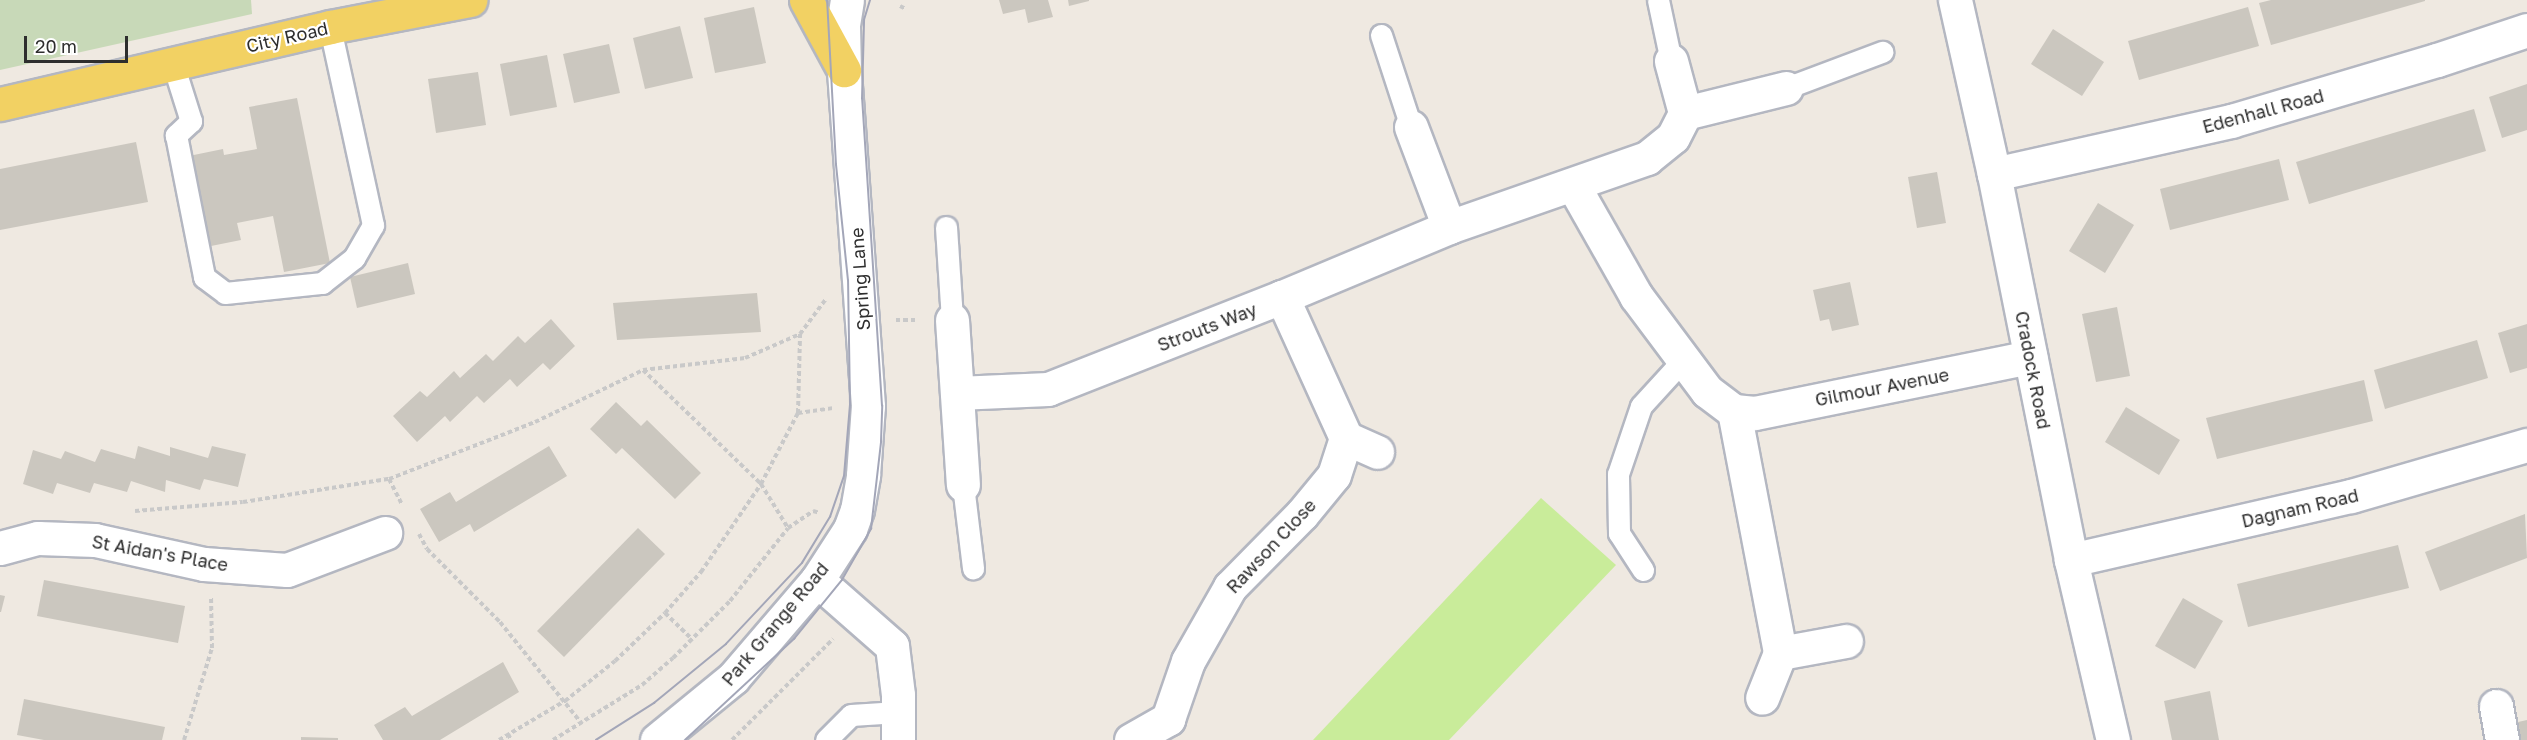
<!DOCTYPE html>
<html>
<head>
<meta charset="utf-8">
<style>
	body { margin:0 }
	#map { position:relative; width:2527px; height:740px; overflow:hidden; background:#efe9e1; font-family:"Golos Text",sans-serif }
	div>[style] { position:absolute }
	[style*='--x'] { left:calc(var(--x)*1px); top:calc(var(--y)*1px); width:calc(var(--w)*1px); rotate:calc(var(--a)*1deg) }
	.cemetery>* { inset:0; background:#c8d9b8 }
	.pitch>* { inset:0; background:#c9ec9a }
	.building>* { inset:0; background:#cbc7bf }
	.path>* { height:4px; margin-top:-2px; transform-origin:0; background:repeating-linear-gradient(90deg,#c9c9c9 0 4.5px,transparent 0 7.5px) }
	.roads { filter:drop-shadow(2px 0 #b4b7c1) drop-shadow(-2px 0 #b4b7c1) drop-shadow(0 2px #b4b7c1) drop-shadow(0 -2px #b4b7c1) }
	.lane>* { height:21px; margin:-10.5px; padding:0 10.5px; transform-origin:10.5px; border-radius:10.5px; background:#fff }
	.street>* { height:33px; margin:-16.5px; padding:0 16.5px; transform-origin:16.5px; border-radius:16.5px; background:#fff }
	.secondary>* { height:33px; margin:-16.5px; padding:0 16.5px; transform-origin:16.5px; border-radius:16.5px; background:#fff }
	.primary>* { height:33px; margin:-16.5px; padding:0 16.5px; transform-origin:16.5px; border-radius:16.5px; background:#f2d163 }
	.tram>* { height:1.5px; margin:-0.75px; padding:0 0.75px; transform-origin:0.75px; border-radius:0.75px; background:#a3a6b8 }
	span { translate:-50% -50%; white-space:nowrap; text-align:center; line-height:1.15; -webkit-text-stroke:4.5px #fff; paint-order:stroke }
	.street-label { font-size:18px; color:#2e2e2e }
	.scale { position:absolute; left:24px; top:36px; width:104px; height:27px; box-sizing:border-box; border:3px solid #2e2e2e; border-top:0; padding-left:8px; font-size:18px; line-height:21px; white-space:nowrap; color:#2e2e2e; -webkit-text-stroke:4px #fff; paint-order:stroke }
</style>
</head>
<body>
<div id="map">
	<div class="cemetery">
		<i style="clip-path:polygon(0 0,251px 0,252px 14px,0 70px)"></i>
	</div>
	<div class="pitch">
		<i style="clip-path:polygon(1541px 498px,1616px 565px,1449px 740px,1313px 740px)"></i>
	</div>
	<div class="building">
		<i style="clip-path:polygon(999px 0,1048px 0,1053px 17px,1028px 23px,1025px 9px,1003px 14px)"></i>
		<i style="clip-path:polygon(1068px 0,1089px 0,1089px 1px,1069px 6px)"></i>
		<i style="clip-path:polygon(2271px 0,2425px 0,2425px 1px,2271px 45px,2259px 3px)"></i>
		<i style="clip-path:polygon(754px 7px,766px 63px,715px 73px,704px 18px)"></i>
		<i style="clip-path:polygon(2248px 7px,2259px 46px,2139px 80px,2128px 41px)"></i>
		<i style="clip-path:polygon(680px 26px,693px 78px,645px 89px,633px 38px)"></i>
		<i style="clip-path:polygon(2053px 29px,2104px 62px,2082px 96px,2031px 64px)"></i>
		<i style="clip-path:polygon(609px 44px,620px 93px,574px 103px,563px 54px)"></i>
		<i style="clip-path:polygon(547px 55px,557px 107px,510px 116px,500px 64px)"></i>
		<i style="clip-path:polygon(478px 72px,486px 125px,436px 133px,428px 79px)"></i>
		<i style="clip-path:polygon(2527px 84px,2527px 130px,2502px 138px,2489px 97px)"></i>
		<i style="clip-path:polygon(297px 98px,330px 263px,284px 272px,273px 216px,237px 223px,241px 240px,201px 248px,184px 157px,223px 149px,224px 155px,257px 149px,249px 107px)"></i>
		<i style="clip-path:polygon(2474px 109px,2486px 151px,2309px 204px,2296px 162px)"></i>
		<i style="clip-path:polygon(136px 142px,148px 202px,0 230px,0 169px)"></i>
		<i style="clip-path:polygon(2279px 159px,2289px 200px,2170px 230px,2160px 189px)"></i>
		<i style="clip-path:polygon(1937px 172px,1946px 223px,1917px 228px,1908px 177px)"></i>
		<i style="clip-path:polygon(2098px 203px,2134px 225px,2105px 273px,2069px 251px)"></i>
		<i style="clip-path:polygon(408px 263px,415px 294px,357px 308px,350px 277px)"></i>
		<i style="clip-path:polygon(1850px 282px,1859px 325px,1832px 331px,1829px 319px,1820px 321px,1813px 290px)"></i>
		<i style="clip-path:polygon(757px 293px,761px 332px,617px 340px,613px 303px)"></i>
		<i style="clip-path:polygon(2117px 307px,2130px 376px,2096px 382px,2082px 314px)"></i>
		<i style="clip-path:polygon(551px 319px,575px 346px,550px 370px,543px 363px,517px 387px,510px 379px,484px 403px,477px 396px,450px 422px,445px 416px,417px 442px,393px 416px,420px 391px,427px 397px,454px 371px,460px 378px,486px 354px,493px 361px,518px 336px,525px 343px)"></i>
		<i style="clip-path:polygon(2527px 324px,2527px 368px,2510px 373px,2498px 333px)"></i>
		<i style="clip-path:polygon(2477px 340px,2488px 378px,2385px 409px,2374px 370px)"></i>
		<i style="clip-path:polygon(2364px 380px,2373px 421px,2217px 459px,2206px 418px)"></i>
		<i style="clip-path:polygon(616px 402px,641px 426px,647px 420px,701px 473px,675px 499px,622px 448px,616px 454px,590px 429px)"></i>
		<i style="clip-path:polygon(2126px 407px,2180px 440px,2159px 475px,2105px 442px)"></i>
		<i style="clip-path:polygon(138px 446px,170px 456px,170px 447px,208px 458px,212px 446px,246px 454px,238px 487px,204px 479px,200px 490px,166px 480px,165px 492px,131px 481px,127px 492px,94px 483px,90px 493px,57px 483px,53px 494px,23px 484px,33px 450px,61px 459px,65px 451px,95px 462px,101px 449px,135px 459px)"></i>
		<i style="clip-path:polygon(549px 446px,567px 476px,474px 532px,470px 524px,439px 542px,420px 509px,450px 492px,456px 502px)"></i>
		<i style="clip-path:polygon(2525px 514px,2527px 558px,2440px 591px,2425px 552px)"></i>
		<i style="clip-path:polygon(638px 528px,665px 554px,564px 657px,537px 631px)"></i>
		<i style="clip-path:polygon(2398px 545px,2409px 588px,2248px 627px,2237px 584px)"></i>
		<i style="clip-path:polygon(44px 580px,185px 606px,178px 643px,37px 616px)"></i>
		<i style="clip-path:polygon(0 595px,5px 596px,1px 612px,0 612px)"></i>
		<i style="clip-path:polygon(2183px 598px,2223px 621px,2195px 669px,2155px 646px)"></i>
		<i style="clip-path:polygon(503px 662px,519px 692px,440px 740px,383px 740px,374px 725px,405px 707px,412px 716px)"></i>
		<i style="clip-path:polygon(2210px 691px,2219px 740px,2172px 740px,2164px 701px)"></i>
		<i style="clip-path:polygon(24px 699px,165px 727px,162px 740px,44px 740px,17px 735px)"></i>
		<i style="clip-path:polygon(2527px 720px,2527px 740px,2521px 740px,2518px 722px)"></i>
		<i style="clip-path:polygon(301px 737px,338px 738px,338px 740px,301px 740px)"></i>
	</div>
	<div class="path">
		<i style="--x:900;--y:6;--w:7;--a:27"></i>
		<i style="--x:896;--y:320;--w:22;--a:0"></i>
		<i style="--x:643;--y:370;--w:164;--a:44"></i>
		<i style="--x:761;--y:484;--w:52;--a:58.5"></i>
		<i style="--x:798;--y:413;--w:35;--a:-8"></i>
		<i style="--x:389;--y:479;--w:28;--a:63"></i>
		<i style="--x:135;--y:511;--w:108;--a:-4.8"></i>
		<i style="--x:243;--y:502;--w:148;--a:-9"></i>
		<i style="--x:389;--y:479;--w:157;--a:-21.3"></i>
		<i style="--x:535;--y:422;--w:120;--a:-25.7"></i>
		<i style="--x:643;--y:370;--w:103;--a:-6.7"></i>
		<i style="--x:745;--y:358;--w:60;--a:-23.6"></i>
		<i style="--x:800;--y:334;--w:44;--a:-53.4"></i>
		<i style="--x:419;--y:534;--w:17;--a:62"></i>
		<i style="--x:427;--y:549;--w:103;--a:45"></i>
		<i style="--x:500;--y:622;--w:131;--a:51.2"></i>
		<i style="--x:665;--y:613;--w:37;--a:44"></i>
		<i style="--x:508;--y:734;--w:7;--a:63"></i>
		<i style="--x:184;--y:740;--w:96;--a:-73.1"></i>
		<i style="--x:212;--y:648;--w:51;--a:-91.1"></i>
		<i style="--x:499;--y:740;--w:77;--a:-30.6"></i>
		<i style="--x:565;--y:701;--w:64;--a:-38.7"></i>
		<i style="--x:615;--y:661;--w:69;--a:-43.8"></i>
		<i style="--x:665;--y:613;--w:55;--a:-48.7"></i>
		<i style="--x:701;--y:572;--w:107;--a:-55.7"></i>
		<i style="--x:761;--y:484;--w:80;--a:-62.5"></i>
		<i style="--x:798;--y:413;--w:79;--a:-88.5"></i>
		<i style="--x:553;--y:740;--w:105;--a:-31.7"></i>
		<i style="--x:642;--y:685;--w:41;--a:-41.1"></i>
		<i style="--x:673;--y:658;--w:81;--a:-45"></i>
		<i style="--x:730;--y:601;--w:93;--a:-51.5"></i>
		<i style="--x:788;--y:528;--w:30;--a:-34"></i>
		<i style="--x:813;--y:511;--w:7;--a:16"></i>
		<i style="--x:732;--y:740;--w:143;--a:-45"></i>
	</div>
	<div class="roads">
		<div class="lane">
			<i style="--x:1658;--y:0;--w:62;--a:78"></i>
			<i style="--x:1381;--y:35;--w:97;--a:71.9"></i>
			<i style="--x:173;--y:64;--w:60;--a:72.5"></i>
			<i style="--x:191;--y:121;--w:21;--a:137"></i>
			<i style="--x:176;--y:135;--w:145;--a:78.8"></i>
			<i style="--x:204;--y:277;--w:26;--a:37"></i>
			<i style="--x:225;--y:293;--w:98;--a:-5.9"></i>
			<i style="--x:322;--y:283;--w:41;--a:-38"></i>
			<i style="--x:354;--y:258;--w:38;--a:-60"></i>
			<i style="--x:373;--y:225;--w:203;--a:-102.3"></i>
			<i style="--x:1786;--y:88;--w:103;--a:-20.6"></i>
			<i style="--x:946;--y:227;--w:93;--a:86.3"></i>
			<i style="--x:963;--y:485;--w:84;--a:83.1"></i>
			<i style="--x:1643;--y:570;--w:44;--a:-123"></i>
			<i style="--x:1619;--y:533;--w:59;--a:-91"></i>
			<i style="--x:1618;--y:474;--w:72;--a:-71.3"></i>
			<i style="--x:1641;--y:406;--w:62;--a:-47.6"></i>
			<i style="--x:826;--y:740;--w:35;--a:-45"></i>
			<i style="--x:851;--y:715;--w:47;--a:-3.7"></i>
		</div>
		<div class="street">
			<i style="--x:1955;--y:0;--w:178;--a:77.4"></i>
			<i style="--x:1994;--y:174;--w:394;--a:78.7"></i>
			<i style="--x:2071;--y:560;--w:185;--a:76.9"></i>
			<i style="--x:1685;--y:113;--w:104;--a:-13.9"></i>
			<i style="--x:1411;--y:127;--w:107;--a:69.2"></i>
			<i style="--x:1994;--y:174;--w:243;--a:-12.6"></i>
			<i style="--x:2231;--y:121;--w:215;--a:-16.5"></i>
			<i style="--x:2437;--y:60;--w:95;--a:-18.4"></i>
			<i style="--x:1573;--y:185;--w:128;--a:60.4"></i>
			<i style="--x:1636;--y:296;--w:119;--a:53.2"></i>
			<i style="--x:1707;--y:391;--w:34;--a:37"></i>
			<i style="--x:1734;--y:411;--w:21;--a:5"></i>
			<i style="--x:1755;--y:413;--w:281;--a:-11.5"></i>
			<i style="--x:952;--y:320;--w:165;--a:86.2"></i>
			<i style="--x:957;--y:393;--w:91;--a:-2.5"></i>
			<i style="--x:1048;--y:389;--w:251;--a:-21.5"></i>
			<i style="--x:1282;--y:297;--w:181;--a:-22.7"></i>
			<i style="--x:1449;--y:227;--w:210;--a:-19.2"></i>
			<i style="--x:1647;--y:158;--w:33;--a:-39"></i>
			<i style="--x:1673;--y:137;--w:27;--a:-63"></i>
			<i style="--x:1685;--y:113;--w:54;--a:-105.1"></i>
			<i style="--x:1734;--y:411;--w:246;--a:79.2"></i>
			<i style="--x:1780;--y:653;--w:48;--a:111.8"></i>
			<i style="--x:1346;--y:438;--w:34;--a:24"></i>
			<i style="--x:0;--y:548;--w:39;--a:-15"></i>
			<i style="--x:38;--y:538;--w:57;--a:2"></i>
			<i style="--x:95;--y:540;--w:112;--a:12.4"></i>
			<i style="--x:204;--y:564;--w:83;--a:4.1"></i>
			<i style="--x:287;--y:570;--w:105;--a:-20.7"></i>
			<i style="--x:2071;--y:560;--w:287;--a:-12.9"></i>
			<i style="--x:2351;--y:496;--w:183;--a:-16.2"></i>
			<i style="--x:817;--y:580;--w:100;--a:41.3"></i>
			<i style="--x:892;--y:646;--w:49;--a:83"></i>
			<i style="--x:898;--y:695;--w:45;--a:90"></i>
			<i style="--x:1780;--y:653;--w:67;--a:-10.3"></i>
			<i style="--x:2496;--y:706;--w:35;--a:80"></i>
			<i style="--x:1131;--y:740;--w:43;--a:-29.6"></i>
			<i style="--x:1168;--y:719;--w:61;--a:-71"></i>
			<i style="--x:1188;--y:661;--w:85;--a:-60.4"></i>
			<i style="--x:1230;--y:587;--w:103;--a:-45.4"></i>
			<i style="--x:1302;--y:514;--w:50;--a:-50.6"></i>
			<i style="--x:1334;--y:475;--w:39;--a:-72"></i>
			<i style="--x:1346;--y:438;--w:155;--a:-114.4"></i>
		</div>
		<div class="secondary">
			<i style="--x:657;--y:740;--w:98;--a:-39.2"></i>
			<i style="--x:733;--y:678;--w:129;--a:-49.4"></i>
			<i style="--x:817;--y:580;--w:61;--a:-57.1"></i>
			<i style="--x:850;--y:529;--w:20;--a:-70"></i>
			<i style="--x:857;--y:510;--w:36;--a:-80"></i>
			<i style="--x:863;--y:475;--w:69;--a:-85.9"></i>
			<i style="--x:868;--y:406;--w:337;--a:-94.1"></i>
			<i style="--x:844;--y:70;--w:45;--a:-91.3"></i>
			<i style="--x:843;--y:25;--w:25;--a:-81"></i>
		</div>
		<div class="primary">
			<i style="--x:806;--y:0;--w:80;--a:61.5"></i>
			<i style="--x:0;--y:104;--w:339;--a:-13.1"></i>
			<i style="--x:330;--y:27;--w:143;--a:-10.9"></i>
		</div>
	</div>
	<div class="tram">
		<i style="--x:596;--y:740;--w:69;--a:-32.5"></i>
		<i style="--x:654;--y:703;--w:93;--a:-39.3"></i>
		<i style="--x:726;--y:644;--w:111;--a:-46.8"></i>
		<i style="--x:802;--y:563;--w:54;--a:-58.7"></i>
		<i style="--x:830;--y:517;--w:43;--a:-71.1"></i>
		<i style="--x:844;--y:476;--w:71;--a:-85.2"></i>
		<i style="--x:850;--y:405;--w:124;--a:-90.9"></i>
		<i style="--x:848;--y:281;--w:117;--a:-95.9"></i>
		<i style="--x:836;--y:165;--w:165;--a:-93.1"></i>
		<i style="--x:685;--y:740;--w:149;--a:-42.8"></i>
		<i style="--x:794;--y:639;--w:76;--a:-50.9"></i>
		<i style="--x:842;--y:580;--w:59;--a:-60.4"></i>
		<i style="--x:871;--y:529;--w:88;--a:-83.4"></i>
		<i style="--x:881;--y:442;--w:36;--a:-88"></i>
		<i style="--x:882;--y:406;--w:308;--a:-93.7"></i>
		<i style="--x:862;--y:99;--w:79;--a:-88.5"></i>
		<i style="--x:864;--y:20;--w:21;--a:-73"></i>
	</div>
	<div class="street-label">
		<span style="left:287px;top:37px;rotate:-13deg">City Road</span>
		<span style="left:2263px;top:111px;rotate:-15deg">Edenhall Road</span>
		<span style="left:860px;top:279px;rotate:-94deg">Spring Lane</span>
		<span style="left:1207px;top:327px;rotate:-21deg">Strouts Way</span>
		<span style="left:2033px;top:370px;rotate:79deg">Cradock Road</span>
		<span style="left:1882px;top:387px;rotate:-11deg">Gilmour Avenue</span>
		<span style="left:2300px;top:508px;rotate:-13deg">Dagnam Road</span>
		<span style="left:1271px;top:546px;rotate:-47deg">Rawson Close</span>
		<span style="left:160px;top:553px;rotate:10deg">St Aidan's Place</span>
		<span style="left:775px;top:624px;rotate:-50deg">Park Grange Road</span>
	</div>
	<div class="scale">20 m</div>
</div>
</body>
</html>
